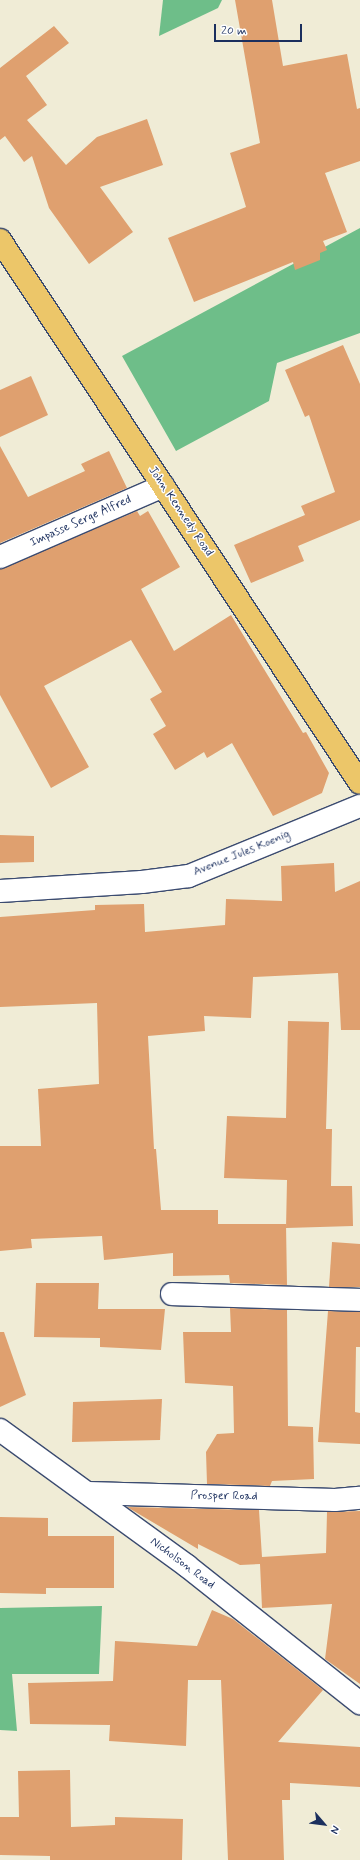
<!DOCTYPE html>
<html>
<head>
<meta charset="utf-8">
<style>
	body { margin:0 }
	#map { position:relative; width:360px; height:1860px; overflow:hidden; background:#f0ecd6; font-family:Mynerve,sans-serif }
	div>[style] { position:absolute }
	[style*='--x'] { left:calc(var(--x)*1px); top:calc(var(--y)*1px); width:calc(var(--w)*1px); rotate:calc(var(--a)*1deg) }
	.forest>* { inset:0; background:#6ebe89 }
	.building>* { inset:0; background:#dfa06f }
	.roads { filter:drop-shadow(1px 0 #3b4b70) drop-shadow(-1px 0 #3b4b70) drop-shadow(0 1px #3b4b70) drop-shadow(0 -1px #3b4b70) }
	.minor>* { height:22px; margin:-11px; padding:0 11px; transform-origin:11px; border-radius:11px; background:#fff }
	.major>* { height:22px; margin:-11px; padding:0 11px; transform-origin:11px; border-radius:11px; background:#ecc669 }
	span { translate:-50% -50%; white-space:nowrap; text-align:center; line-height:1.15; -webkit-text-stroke:3px #fff; paint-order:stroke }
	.street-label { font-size:12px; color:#1b2f5e }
	.north { position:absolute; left:304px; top:1804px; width:40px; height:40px; -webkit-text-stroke:3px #fff; paint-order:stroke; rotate:118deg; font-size:11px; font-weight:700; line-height:16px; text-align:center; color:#1b2f5e }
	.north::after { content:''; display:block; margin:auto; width:14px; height:18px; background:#1b2f5e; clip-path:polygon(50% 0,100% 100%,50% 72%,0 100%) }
	.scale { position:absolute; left:214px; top:24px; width:88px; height:18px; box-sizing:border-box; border:2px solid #1b2f5e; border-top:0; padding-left:5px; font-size:12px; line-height:14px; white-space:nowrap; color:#1b2f5e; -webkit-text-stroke:3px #fff; paint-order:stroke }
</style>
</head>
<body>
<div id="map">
	<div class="forest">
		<i style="clip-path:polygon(163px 0,222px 0,218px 8px,159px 36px)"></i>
		<i style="clip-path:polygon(360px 228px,360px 333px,277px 363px,269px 401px,176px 451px,122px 356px)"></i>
		<i style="clip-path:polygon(102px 1606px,99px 1674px,12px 1674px,17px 1731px,0 1730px,0 1608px)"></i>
	</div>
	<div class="building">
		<i style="clip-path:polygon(235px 0,272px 0,283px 66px,347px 54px,357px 109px,360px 108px,360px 161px,325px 173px,347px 232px,323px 241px,327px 250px,320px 253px,320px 260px,295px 270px,293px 262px,194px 302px,168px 238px,246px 207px,230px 153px,260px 143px)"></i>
		<i style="clip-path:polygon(54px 26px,69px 43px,26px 76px,47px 105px,27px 120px,66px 165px,97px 137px,147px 119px,163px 165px,100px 187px,133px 232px,89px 264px,49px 208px,32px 156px,24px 162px,5px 136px,0 140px,0 68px)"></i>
		<i style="clip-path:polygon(343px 345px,360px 384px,360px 520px,298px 546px,304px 561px,251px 583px,234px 545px,305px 515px,301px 506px,335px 492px,309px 415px,305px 417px,285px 370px)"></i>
		<i style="clip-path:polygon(31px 376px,48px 415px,0 437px,0 390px)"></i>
		<i style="clip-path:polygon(0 446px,28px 497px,85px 471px,81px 464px,109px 451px,127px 488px,0 543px)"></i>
		<i style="clip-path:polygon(137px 511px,140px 516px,148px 511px,180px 567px,141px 589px,174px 651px,231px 615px,303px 733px,306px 732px,329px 773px,322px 793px,273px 816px,232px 743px,207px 758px,204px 752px,175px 770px,153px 734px,166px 726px,150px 699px,162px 692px,131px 640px,44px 686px,89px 767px,51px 788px,0 695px,0 569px)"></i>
		<i style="clip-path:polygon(0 835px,34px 836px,34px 862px,0 863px)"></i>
		<i style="clip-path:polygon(334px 863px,335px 892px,360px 881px,360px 1030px,341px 1030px,338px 973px,253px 977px,251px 1018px,204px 1016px,205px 1031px,148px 1036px,154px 1149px,156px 1149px,161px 1210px,218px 1210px,218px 1224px,286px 1224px,287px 1285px,230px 1283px,229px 1275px,173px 1276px,173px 1253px,104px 1260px,102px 1236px,31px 1239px,32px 1248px,0 1251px,0 1146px,41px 1146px,38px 1089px,99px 1084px,97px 1003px,0 1007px,0 917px,95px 910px,95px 905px,144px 904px,145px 932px,225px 925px,226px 899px,282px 901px,281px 866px)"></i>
		<i style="clip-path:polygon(288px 1021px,329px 1022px,326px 1129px,332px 1129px,331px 1186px,352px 1186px,353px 1226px,286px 1228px,287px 1180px,224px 1178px,227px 1116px,286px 1118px)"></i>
		<i style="clip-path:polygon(332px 1242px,360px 1244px,360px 1287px,329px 1287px)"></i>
		<i style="clip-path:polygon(36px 1283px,99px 1283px,98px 1309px,165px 1309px,161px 1350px,100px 1347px,100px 1338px,34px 1337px)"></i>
		<i style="clip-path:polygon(230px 1308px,287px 1310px,288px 1426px,313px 1427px,314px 1479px,272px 1481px,270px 1486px,207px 1484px,206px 1452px,217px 1434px,234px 1433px,233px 1386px,185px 1383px,183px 1332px,231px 1332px)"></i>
		<i style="clip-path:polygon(328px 1311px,360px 1312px,360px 1347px,356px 1347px,355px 1412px,360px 1413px,360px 1444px,318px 1442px)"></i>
		<i style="clip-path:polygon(0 1332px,4px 1332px,26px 1395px,0 1407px)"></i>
		<i style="clip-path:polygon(162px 1399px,160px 1440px,72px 1442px,73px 1402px)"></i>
		<i style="clip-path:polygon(127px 1507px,259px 1510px,262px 1557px,326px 1553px,327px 1512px,360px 1511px,360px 1684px,325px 1659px,332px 1604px,262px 1608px,260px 1564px,240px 1565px,198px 1544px,198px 1549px)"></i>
		<i style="clip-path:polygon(0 1517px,48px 1518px,48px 1536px,114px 1536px,114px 1588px,46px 1588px,46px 1594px,0 1593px)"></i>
		<i style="clip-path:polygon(212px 1610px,233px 1619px,323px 1690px,278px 1742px,360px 1747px,360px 1787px,290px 1783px,290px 1800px,282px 1800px,284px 1860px,228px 1860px,221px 1680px,188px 1680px,186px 1746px,109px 1741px,110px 1725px,30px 1724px,28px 1683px,113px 1681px,115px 1641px,197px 1646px)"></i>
		<i style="clip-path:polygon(70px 1770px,71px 1827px,115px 1825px,115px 1817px,183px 1819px,182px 1860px,50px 1860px,50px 1856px,0 1855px,0 1817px,19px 1817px,18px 1771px)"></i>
	</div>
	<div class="roads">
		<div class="minor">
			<i style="--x:0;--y:557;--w:178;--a:-23.5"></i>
			<i style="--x:0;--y:891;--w:142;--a:-3.6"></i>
			<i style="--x:142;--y:882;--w:47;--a:-7.3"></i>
			<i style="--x:189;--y:876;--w:185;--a:-22.3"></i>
			<i style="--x:172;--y:1294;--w:188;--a:1.8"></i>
			<i style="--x:0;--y:1430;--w:231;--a:36"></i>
			<i style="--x:187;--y:1566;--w:221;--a:38.4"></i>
			<i style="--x:88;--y:1493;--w:247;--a:1.6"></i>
			<i style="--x:335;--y:1500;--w:25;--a:-5"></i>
		</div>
		<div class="major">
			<i style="--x:0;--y:240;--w:651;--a:56.46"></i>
		</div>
	</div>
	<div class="street-label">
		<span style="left:180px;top:512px;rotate:56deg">John Kennedy Road</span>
		<span style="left:81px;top:522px;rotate:-24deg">Impasse Serge Alfred</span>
		<span style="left:242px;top:854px;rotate:-22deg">Avenue Jules Koenig</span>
		<span style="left:224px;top:1497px;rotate:1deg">Prosper Road</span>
		<span style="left:182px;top:1564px;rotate:37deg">Nicholson Road</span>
	</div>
	<div class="north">N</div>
	<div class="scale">20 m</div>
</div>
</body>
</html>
